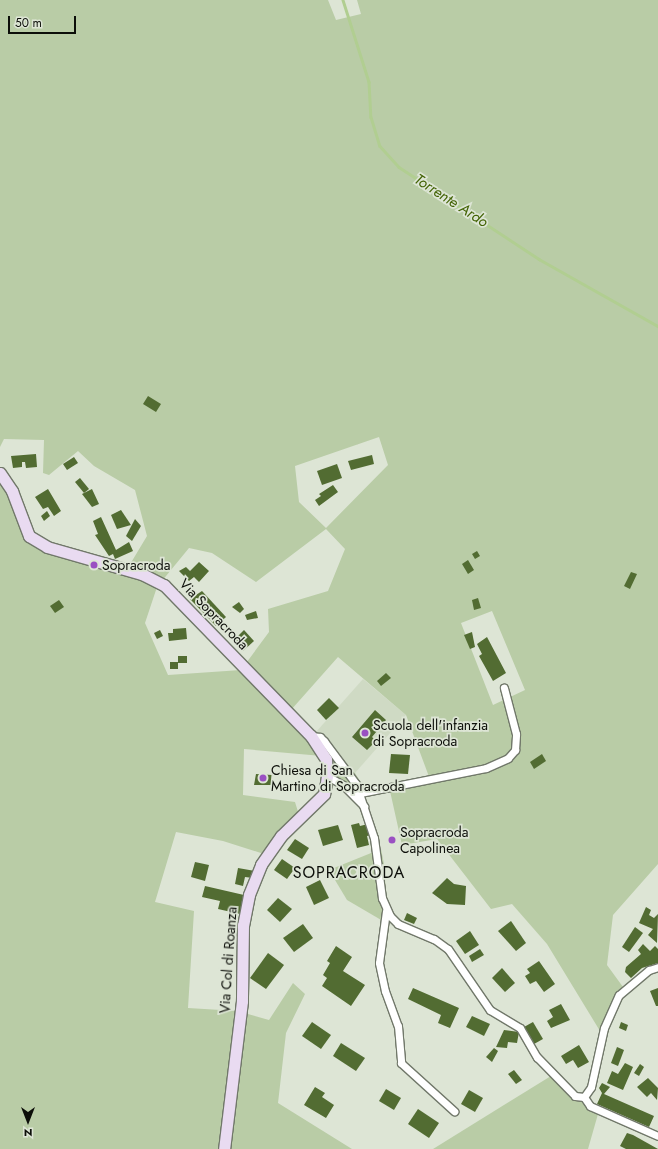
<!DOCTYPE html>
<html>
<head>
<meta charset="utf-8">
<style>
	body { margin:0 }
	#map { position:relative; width:658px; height:1149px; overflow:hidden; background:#dde5d5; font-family:Jost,sans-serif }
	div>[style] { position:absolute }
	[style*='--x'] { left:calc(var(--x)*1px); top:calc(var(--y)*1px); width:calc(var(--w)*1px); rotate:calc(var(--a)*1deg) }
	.built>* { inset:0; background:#cfdac4 }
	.green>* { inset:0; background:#b9cca6 }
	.stream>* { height:2.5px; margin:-1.25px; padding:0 1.25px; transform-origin:1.25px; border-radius:1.25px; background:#b1ce91 }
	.building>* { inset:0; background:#526c32 }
	.roads { filter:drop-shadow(1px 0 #71786a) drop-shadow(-1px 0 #71786a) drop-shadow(0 1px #71786a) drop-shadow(0 -1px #71786a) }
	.street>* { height:7px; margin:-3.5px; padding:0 3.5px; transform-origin:3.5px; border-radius:3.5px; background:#fff }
	.secondary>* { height:11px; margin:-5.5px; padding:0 5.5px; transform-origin:5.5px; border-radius:5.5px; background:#e9dbf1 }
	.dots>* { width:11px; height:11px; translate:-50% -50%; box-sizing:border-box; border:2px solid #dde5d5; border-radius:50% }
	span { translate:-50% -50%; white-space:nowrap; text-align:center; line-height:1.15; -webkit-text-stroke:3.5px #dde5d5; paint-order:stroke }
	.poi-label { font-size:14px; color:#0c0e09 }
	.left { translate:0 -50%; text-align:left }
	.street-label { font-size:14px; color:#0c0e09 }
	.water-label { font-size:15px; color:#426304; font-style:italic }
	.quarter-label { font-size:16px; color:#0c0e09; letter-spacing:1px }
	.north { position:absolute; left:8px; top:1101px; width:40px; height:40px; -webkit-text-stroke:3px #dde5d5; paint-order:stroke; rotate:180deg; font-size:11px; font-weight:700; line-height:16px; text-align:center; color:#0c0e09 }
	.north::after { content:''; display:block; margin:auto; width:14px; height:18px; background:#0c0e09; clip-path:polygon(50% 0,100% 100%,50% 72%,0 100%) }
	.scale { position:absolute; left:8px; top:16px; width:68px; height:18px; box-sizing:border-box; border:2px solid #0c0e09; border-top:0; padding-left:5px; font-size:12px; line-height:14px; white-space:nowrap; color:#0c0e09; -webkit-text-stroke:3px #dde5d5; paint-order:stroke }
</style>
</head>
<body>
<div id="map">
	<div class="built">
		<i style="clip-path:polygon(363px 679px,406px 715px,355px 773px,316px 732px)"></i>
	</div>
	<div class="green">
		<i style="clip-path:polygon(evenodd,0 0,328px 0,336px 20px,361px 14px,357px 0,658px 0,658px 864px,613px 915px,607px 965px,623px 987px,600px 1031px,547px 944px,512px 904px,491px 909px,437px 839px,402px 845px,390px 791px,431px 782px,406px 715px,338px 657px,291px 710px,355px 773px,369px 796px,324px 771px,322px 756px,244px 749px,243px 795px,295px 802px,299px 815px,264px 854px,223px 841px,176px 832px,155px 902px,194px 911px,188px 1008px,237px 1011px,269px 1020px,293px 983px,305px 994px,286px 1033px,278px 1103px,352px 1149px,0 1149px,0 474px,28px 528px,50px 544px,129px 566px,147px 536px,135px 490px,94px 466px,78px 451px,49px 475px,43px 473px,44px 440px,4px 439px,0 447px,0 0,379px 437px,388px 465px,326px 528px,299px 502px,295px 466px,379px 437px,0 0,326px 529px,345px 549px,328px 591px,268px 609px,269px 632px,241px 670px,168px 675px,145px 623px,157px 587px,189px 548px,212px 553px,256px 582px,326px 529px,0 0,492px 611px,525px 690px,493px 705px,461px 623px,492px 611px)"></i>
		<i style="clip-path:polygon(381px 849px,384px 864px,388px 924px,347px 900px,329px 870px)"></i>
		<i style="clip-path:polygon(551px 1076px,598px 1114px,588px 1149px,433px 1149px)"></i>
	</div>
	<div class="stream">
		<i style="--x:343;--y:0;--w:86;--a:72.4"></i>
		<i style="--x:369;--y:82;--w:35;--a:87"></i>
		<i style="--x:371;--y:117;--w:30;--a:73"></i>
		<i style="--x:380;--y:146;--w:28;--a:48"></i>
		<i style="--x:399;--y:167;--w:168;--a:33.3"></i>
		<i style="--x:539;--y:259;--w:137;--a:29.4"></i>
	</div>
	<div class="building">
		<i style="clip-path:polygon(148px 396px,161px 404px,156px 412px,143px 404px)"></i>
		<i style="clip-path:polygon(36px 454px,37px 467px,26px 468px,25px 462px,22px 462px,22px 467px,13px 468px,11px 456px)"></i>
		<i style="clip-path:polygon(372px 455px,374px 464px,351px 470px,348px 461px)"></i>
		<i style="clip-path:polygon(74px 457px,78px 463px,67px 470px,63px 464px)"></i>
		<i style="clip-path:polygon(337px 464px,342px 478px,322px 485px,317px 471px)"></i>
		<i style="clip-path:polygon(80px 478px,89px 489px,84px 493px,75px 482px)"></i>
		<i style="clip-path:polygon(333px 485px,338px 492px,319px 506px,315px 500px,321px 496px,319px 494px)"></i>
		<i style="clip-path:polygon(48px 489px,61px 511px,54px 516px,48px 507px,43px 509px,35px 497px)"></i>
		<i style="clip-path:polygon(92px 489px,99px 504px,92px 507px,82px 494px)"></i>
		<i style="clip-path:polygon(121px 510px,131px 525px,117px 529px,111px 515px)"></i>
		<i style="clip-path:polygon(47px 511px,50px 516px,44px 521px,41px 516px)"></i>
		<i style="clip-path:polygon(101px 517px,116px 550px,129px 542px,133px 551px,115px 559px,113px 554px,109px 556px,95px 535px,98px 534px,93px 521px)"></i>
		<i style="clip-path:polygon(135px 519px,141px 526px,132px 541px,126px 536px)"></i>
		<i style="clip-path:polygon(477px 551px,480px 556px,475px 559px,472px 554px)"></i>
		<i style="clip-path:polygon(468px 560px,474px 570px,468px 574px,462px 564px)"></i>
		<i style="clip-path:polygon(199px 562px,209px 571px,199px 582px,194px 577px,189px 581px,179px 571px,186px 567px,190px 571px)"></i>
		<i style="clip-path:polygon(631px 572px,637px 574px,630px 589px,624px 586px)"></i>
		<i style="clip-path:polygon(202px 591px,226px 617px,216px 626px,190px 599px)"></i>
		<i style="clip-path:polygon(478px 598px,481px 608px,474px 610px,472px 600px)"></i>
		<i style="clip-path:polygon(59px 600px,64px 607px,55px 613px,50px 606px)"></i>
		<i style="clip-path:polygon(239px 602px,244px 609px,240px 613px,232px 607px)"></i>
		<i style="clip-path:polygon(256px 611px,258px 618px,247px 620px,245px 615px)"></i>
		<i style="clip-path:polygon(186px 628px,187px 639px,169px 641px,168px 633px,173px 633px,173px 629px)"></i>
		<i style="clip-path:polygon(160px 630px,163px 636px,157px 639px,154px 633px)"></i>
		<i style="clip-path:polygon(244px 630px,254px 641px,243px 651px,234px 640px)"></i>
		<i style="clip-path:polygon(472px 632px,475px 647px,470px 649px,464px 635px)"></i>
		<i style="clip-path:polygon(487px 637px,506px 673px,493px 681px,479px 656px,482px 654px,477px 644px)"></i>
		<i style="clip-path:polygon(178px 656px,187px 656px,187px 663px,178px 663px)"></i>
		<i style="clip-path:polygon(170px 662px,178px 662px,178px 669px,170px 669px)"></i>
		<i style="clip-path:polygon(386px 673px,391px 678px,381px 686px,377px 681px)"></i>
		<i style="clip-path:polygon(329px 698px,339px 708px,326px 720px,317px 710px)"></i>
		<i style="clip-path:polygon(375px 710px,386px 720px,372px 737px,376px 741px,367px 750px,352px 737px)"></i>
		<i style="clip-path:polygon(391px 754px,410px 755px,408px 774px,389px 773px)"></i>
		<i style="clip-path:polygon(542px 754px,546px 761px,534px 769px,530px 762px)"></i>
		<i style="clip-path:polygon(256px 774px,272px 775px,274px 785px,254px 785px)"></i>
		<i style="clip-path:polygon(359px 823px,360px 826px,368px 824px,371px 835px,367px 836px,369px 845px,357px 848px,351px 825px)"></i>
		<i style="clip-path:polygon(338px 825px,343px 840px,323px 846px,318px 830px)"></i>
		<i style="clip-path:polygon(295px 839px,309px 848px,302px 859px,287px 850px)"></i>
		<i style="clip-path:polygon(282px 859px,295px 868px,287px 879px,274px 870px)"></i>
		<i style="clip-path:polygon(195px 862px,209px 865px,205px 881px,191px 877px)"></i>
		<i style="clip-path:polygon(238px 868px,255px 871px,253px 878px,245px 877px,243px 886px,235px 884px)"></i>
		<i style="clip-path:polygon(447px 878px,454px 884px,466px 886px,465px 905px,447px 904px,432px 893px)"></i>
		<i style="clip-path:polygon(320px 880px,329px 898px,314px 905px,306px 887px)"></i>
		<i style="clip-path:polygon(205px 886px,244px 895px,240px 914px,218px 909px,220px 901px,202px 897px)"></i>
		<i style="clip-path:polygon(278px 898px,292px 909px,280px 922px,267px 910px)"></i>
		<i style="clip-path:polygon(646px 907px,651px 910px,649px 915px,654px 918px,658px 914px,657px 943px,648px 935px,653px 929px,639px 923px)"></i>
		<i style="clip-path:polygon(407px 913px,417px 918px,414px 924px,404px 920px)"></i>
		<i style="clip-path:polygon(511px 921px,526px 943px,516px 951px,498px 931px)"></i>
		<i style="clip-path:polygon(303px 924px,313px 938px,294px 952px,283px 938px)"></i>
		<i style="clip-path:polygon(635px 927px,643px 933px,629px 952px,622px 947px)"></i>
		<i style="clip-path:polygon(470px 931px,479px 945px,465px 954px,456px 941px)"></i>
		<i style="clip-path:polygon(643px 944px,650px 951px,655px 946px,658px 949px,658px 963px,642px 968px,631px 978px,625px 972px,626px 967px,641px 954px,638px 950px)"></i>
		<i style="clip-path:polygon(336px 946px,352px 957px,343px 971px,365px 985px,351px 1006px,322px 986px,327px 978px,323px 975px,330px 963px,327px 961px)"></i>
		<i style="clip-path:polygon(480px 949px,484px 955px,472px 962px,469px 956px)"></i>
		<i style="clip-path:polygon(268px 953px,284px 965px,266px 989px,250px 978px)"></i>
		<i style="clip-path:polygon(539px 961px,555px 984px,544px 992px,536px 981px,530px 984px,525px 976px,530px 973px,527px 969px)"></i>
		<i style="clip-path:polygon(502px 968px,515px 983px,505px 992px,492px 978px)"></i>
		<i style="clip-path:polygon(413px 988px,459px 1008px,450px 1028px,438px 1023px,441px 1015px,408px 999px)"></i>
		<i style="clip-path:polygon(658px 988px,658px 1006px,656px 1006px,650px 991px)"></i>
		<i style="clip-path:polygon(561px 1004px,570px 1020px,551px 1028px,547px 1021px,553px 1017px,549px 1010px)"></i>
		<i style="clip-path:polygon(472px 1016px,490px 1024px,484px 1036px,466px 1027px)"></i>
		<i style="clip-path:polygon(312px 1022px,331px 1035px,321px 1049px,302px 1036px)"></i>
		<i style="clip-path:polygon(533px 1022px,543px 1039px,534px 1044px,524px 1027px)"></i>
		<i style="clip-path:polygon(621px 1022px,628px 1025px,626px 1031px,619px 1028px)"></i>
		<i style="clip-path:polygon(504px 1030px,519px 1032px,517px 1043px,508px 1042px,507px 1048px,496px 1047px)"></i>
		<i style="clip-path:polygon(341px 1043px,365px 1058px,356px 1071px,333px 1056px)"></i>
		<i style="clip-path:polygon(579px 1045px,589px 1062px,578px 1068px,573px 1060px,566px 1064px,561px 1056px)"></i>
		<i style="clip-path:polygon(617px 1047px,624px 1050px,618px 1066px,611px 1063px)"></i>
		<i style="clip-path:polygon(494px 1048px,498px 1051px,492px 1062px,486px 1057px)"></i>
		<i style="clip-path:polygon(625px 1063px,633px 1067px,623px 1090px,607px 1083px,612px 1071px,618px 1074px)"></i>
		<i style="clip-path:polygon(640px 1064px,644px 1067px,639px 1076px,634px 1073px)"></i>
		<i style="clip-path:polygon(514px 1070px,522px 1080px,516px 1084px,508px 1074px)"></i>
		<i style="clip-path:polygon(648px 1078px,658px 1088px,657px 1100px,651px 1093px,647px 1097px,637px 1087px)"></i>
		<i style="clip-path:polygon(602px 1083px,610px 1087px,604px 1094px,654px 1116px,649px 1127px,597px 1104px,602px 1093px,599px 1088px)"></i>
		<i style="clip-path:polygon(315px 1087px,325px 1093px,322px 1097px,334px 1105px,326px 1118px,304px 1105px)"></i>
		<i style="clip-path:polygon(386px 1089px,401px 1098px,394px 1110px,379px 1101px)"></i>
		<i style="clip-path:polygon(469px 1090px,483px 1098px,475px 1112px,461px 1104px)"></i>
		<i style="clip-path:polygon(418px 1109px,439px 1123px,429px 1138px,408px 1124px)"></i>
		<i style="clip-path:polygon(627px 1133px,633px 1135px,658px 1149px,626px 1149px,620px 1146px)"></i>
	</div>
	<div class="roads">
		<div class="street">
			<i style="--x:311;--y:736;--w:9;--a:6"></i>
			<i style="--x:320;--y:737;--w:6;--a:45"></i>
			<i style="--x:324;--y:741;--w:54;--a:53.3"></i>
			<i style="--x:356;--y:784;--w:57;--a:71.6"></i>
			<i style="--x:374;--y:838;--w:61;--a:82.4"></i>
			<i style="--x:382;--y:898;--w:20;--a:66"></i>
			<i style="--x:390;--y:916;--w:11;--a:45"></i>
			<i style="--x:398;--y:924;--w:39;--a:23"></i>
			<i style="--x:434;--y:939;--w:17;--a:36"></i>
			<i style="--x:448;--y:949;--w:74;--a:55.5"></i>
			<i style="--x:490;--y:1010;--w:35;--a:31"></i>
			<i style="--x:520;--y:1028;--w:34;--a:60"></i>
			<i style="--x:537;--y:1057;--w:54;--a:45.7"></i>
			<i style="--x:575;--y:1096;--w:9;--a:6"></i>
			<i style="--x:584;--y:1097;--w:12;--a:-55"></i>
			<i style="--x:591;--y:1087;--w:60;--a:-77.6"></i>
			<i style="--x:604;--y:1028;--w:36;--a:-66"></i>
			<i style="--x:619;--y:995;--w:39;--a:-40"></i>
			<i style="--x:649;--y:970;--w:9;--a:-18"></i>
			<i style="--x:327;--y:776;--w:18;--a:29"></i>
			<i style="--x:343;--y:785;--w:30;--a:45"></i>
			<i style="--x:360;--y:793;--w:128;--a:-11.2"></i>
			<i style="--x:486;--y:768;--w:24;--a:-24"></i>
			<i style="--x:508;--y:758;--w:11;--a:-49"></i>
			<i style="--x:515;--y:750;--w:16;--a:-86"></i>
			<i style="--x:516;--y:734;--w:48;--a:-104.6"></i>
			<i style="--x:386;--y:911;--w:52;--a:97.7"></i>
			<i style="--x:379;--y:963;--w:29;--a:78"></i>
			<i style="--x:385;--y:991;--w:37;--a:70"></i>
			<i style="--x:398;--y:1026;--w:37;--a:85"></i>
			<i style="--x:401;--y:1063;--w:72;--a:42.2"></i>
			<i style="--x:584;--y:1097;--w:11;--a:56"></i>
			<i style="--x:590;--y:1106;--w:74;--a:23.8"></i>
		</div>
		<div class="secondary">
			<i style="--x:0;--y:473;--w:22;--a:56"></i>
			<i style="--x:12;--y:491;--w:48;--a:69.3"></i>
			<i style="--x:29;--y:536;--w:21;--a:31"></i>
			<i style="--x:47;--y:547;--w:99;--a:15.9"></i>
			<i style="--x:142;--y:574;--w:25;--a:27"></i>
			<i style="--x:164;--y:585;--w:211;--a:45.8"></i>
			<i style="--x:311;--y:736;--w:27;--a:57"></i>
			<i style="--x:326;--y:759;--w:17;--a:87"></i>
			<i style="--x:327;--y:776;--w:18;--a:99"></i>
			<i style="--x:324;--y:794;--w:60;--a:135.7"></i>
			<i style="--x:281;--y:836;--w:35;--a:125"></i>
			<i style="--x:261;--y:865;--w:32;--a:112"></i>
			<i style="--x:249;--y:895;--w:31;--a:101"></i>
			<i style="--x:243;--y:925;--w:76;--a:90.8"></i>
			<i style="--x:242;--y:1001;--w:149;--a:96.9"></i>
		</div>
	</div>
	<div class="dots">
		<i style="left:94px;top:565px;background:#9a50c2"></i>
		<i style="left:365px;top:733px;background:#9a50c2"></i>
		<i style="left:263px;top:778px;background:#9a50c2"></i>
		<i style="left:392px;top:840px;background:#9a50c2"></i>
	</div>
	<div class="poi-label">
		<span class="left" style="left:102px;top:565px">Sopracroda</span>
		<span class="left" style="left:373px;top:733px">Scuola dell'infanzia<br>di Sopracroda</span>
		<span class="left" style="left:271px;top:778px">Chiesa di San<br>Martino di Sopracroda</span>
		<span class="left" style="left:400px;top:840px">Sopracroda<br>Capolinea</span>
	</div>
	<div class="street-label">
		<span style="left:214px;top:614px;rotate:46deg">Via Sopracroda</span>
		<span style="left:228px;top:960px;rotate:-86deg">Via Col di Roanza</span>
	</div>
	<div class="water-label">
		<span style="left:451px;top:201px;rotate:33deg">Torrente Ardo</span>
	</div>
	<div class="quarter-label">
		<span style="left:349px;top:873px">SOPRACRODA</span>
	</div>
	<div class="north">N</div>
	<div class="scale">50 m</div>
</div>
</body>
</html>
